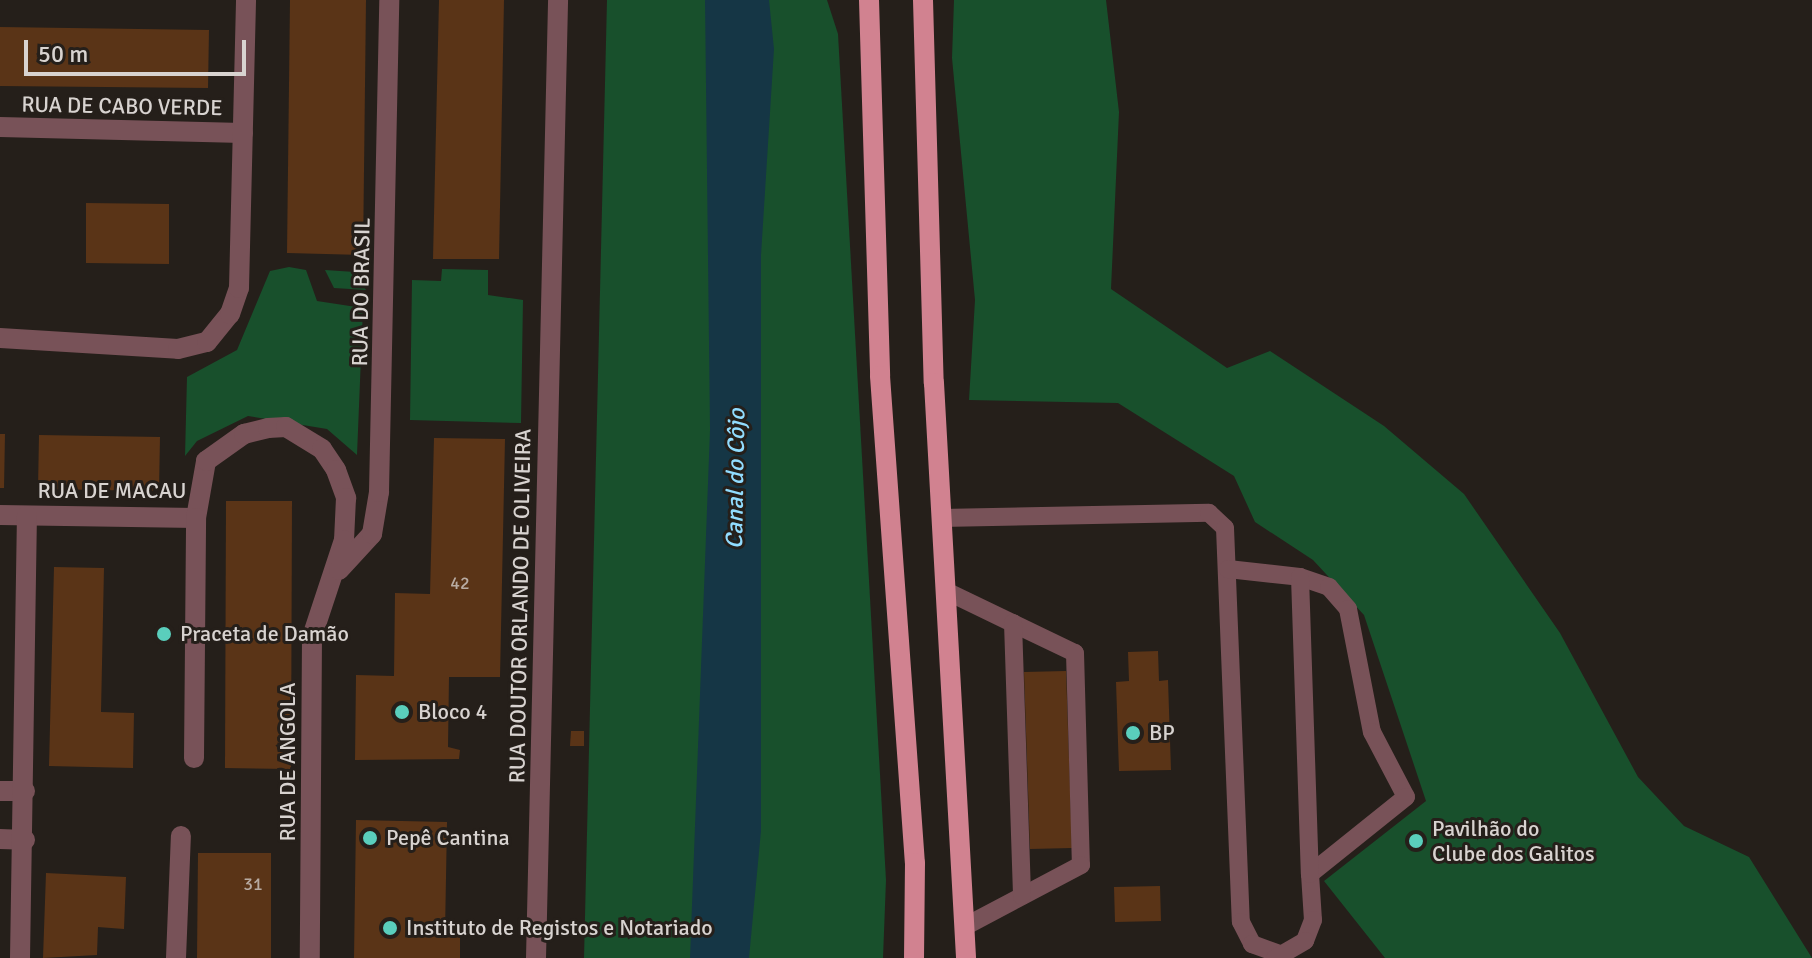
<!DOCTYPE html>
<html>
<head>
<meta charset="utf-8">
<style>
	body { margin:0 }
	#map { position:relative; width:1812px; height:958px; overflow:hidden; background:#251f1a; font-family:Signika,sans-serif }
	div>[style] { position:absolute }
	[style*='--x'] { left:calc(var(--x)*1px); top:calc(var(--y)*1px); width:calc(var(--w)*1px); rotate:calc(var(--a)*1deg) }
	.green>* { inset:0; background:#18502c }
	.water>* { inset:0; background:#153645 }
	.building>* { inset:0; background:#5a3417 }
	.lane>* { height:18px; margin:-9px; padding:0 9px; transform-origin:9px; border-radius:9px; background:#785258 }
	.street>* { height:20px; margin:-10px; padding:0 10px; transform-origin:10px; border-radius:10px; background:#785258 }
	.primary>* { height:20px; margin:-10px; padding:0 10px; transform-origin:10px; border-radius:10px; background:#d18290 }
	.dots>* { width:22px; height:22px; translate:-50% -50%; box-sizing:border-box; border:4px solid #251f1a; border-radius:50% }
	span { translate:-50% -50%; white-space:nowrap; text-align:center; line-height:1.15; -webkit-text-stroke:6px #251f1a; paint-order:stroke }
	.number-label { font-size:18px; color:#b8aba2 }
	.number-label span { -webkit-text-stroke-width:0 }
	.street-label { font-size:22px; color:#d8d3d0 }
	.poi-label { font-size:22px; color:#d8d3d0 }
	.left { translate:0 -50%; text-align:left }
	.water-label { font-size:24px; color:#91dcfe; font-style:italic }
	.scale { position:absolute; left:24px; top:40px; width:222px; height:36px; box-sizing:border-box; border:4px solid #d8d3d0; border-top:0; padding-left:10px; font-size:24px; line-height:28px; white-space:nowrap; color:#d8d3d0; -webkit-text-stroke:6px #251f1a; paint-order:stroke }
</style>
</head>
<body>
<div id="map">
	<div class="green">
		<i style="clip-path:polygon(607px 0,827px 0,838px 34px,886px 880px,883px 958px,584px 958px)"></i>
		<i style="clip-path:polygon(954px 0,1106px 0,1119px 112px,1111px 289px,1227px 368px,1270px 351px,1384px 426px,1464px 494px,1560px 633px,1638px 777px,1684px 826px,1749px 857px,1812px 958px,1385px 958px,1324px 881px,1426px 801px,1364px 615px,1313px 560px,1255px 522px,1234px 476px,1118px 403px,969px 400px,975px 300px,952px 58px)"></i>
		<i style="clip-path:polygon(289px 267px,306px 270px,317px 301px,363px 308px,357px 455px,327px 429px,248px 416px,197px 441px,185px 456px,187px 377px,237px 350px,270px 271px)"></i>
		<i style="clip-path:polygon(442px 269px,488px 270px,488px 295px,523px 300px,521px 423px,410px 420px,412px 280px,441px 281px)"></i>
		<i style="clip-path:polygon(325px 270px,355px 272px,366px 290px,334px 288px)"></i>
	</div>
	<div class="water">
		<i style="clip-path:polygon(705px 0,769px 0,774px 49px,761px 255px,761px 831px,749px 958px,690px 958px,710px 430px)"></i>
	</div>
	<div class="building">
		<i style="clip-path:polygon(290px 0,366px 0,363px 255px,287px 253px)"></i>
		<i style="clip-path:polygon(439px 0,504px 0,499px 259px,433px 259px)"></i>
		<i style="clip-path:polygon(0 27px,209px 30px,208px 88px,0 86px)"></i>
		<i style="clip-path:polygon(86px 203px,169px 204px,169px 264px,86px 263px)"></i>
		<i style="clip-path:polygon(0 434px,5px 434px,4px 488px,0 488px)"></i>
		<i style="clip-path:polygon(39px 435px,160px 437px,159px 491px,38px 489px)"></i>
		<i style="clip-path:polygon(434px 438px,505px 439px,500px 677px,449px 677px,448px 747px,460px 750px,459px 759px,355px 760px,356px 675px,394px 676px,395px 593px,430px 594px)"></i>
		<i style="clip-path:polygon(226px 501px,292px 501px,291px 769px,225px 768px)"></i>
		<i style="clip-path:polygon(54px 567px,104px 568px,101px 712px,134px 713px,133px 768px,49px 766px)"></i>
		<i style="clip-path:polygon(1158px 651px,1159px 681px,1168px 680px,1171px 770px,1119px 771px,1116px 682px,1129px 681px,1128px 652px)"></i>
		<i style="clip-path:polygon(1066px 671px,1072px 848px,1030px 849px,1024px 672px)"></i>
		<i style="clip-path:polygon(571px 731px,584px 731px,584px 746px,570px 746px)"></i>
		<i style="clip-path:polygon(356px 820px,447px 822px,445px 933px,460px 933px,460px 958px,354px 958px)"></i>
		<i style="clip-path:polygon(198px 853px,271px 853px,271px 958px,197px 958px)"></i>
		<i style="clip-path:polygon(46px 873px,126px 877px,124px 929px,98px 927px,97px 955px,43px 958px)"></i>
		<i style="clip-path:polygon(1160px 886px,1161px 921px,1115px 922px,1114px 887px)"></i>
	</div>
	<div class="lane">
		<i style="--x:941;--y:518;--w:268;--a:-1.1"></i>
		<i style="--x:1209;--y:513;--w:22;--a:43"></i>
		<i style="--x:1225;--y:528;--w:394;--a:87.7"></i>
		<i style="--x:1241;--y:922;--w:25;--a:63"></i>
		<i style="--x:1252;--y:944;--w:30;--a:20"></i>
		<i style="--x:1228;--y:569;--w:72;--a:6.3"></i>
		<i style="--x:1300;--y:577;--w:31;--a:19"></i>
		<i style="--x:1329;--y:587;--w:29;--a:49"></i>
		<i style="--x:1348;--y:609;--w:125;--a:79"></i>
		<i style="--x:1372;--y:732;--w:73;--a:62.4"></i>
		<i style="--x:1406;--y:797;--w:123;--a:141.3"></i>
		<i style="--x:1310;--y:874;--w:46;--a:86.3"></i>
		<i style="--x:1313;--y:920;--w:22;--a:111"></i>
		<i style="--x:1305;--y:941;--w:34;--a:150"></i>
		<i style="--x:1300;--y:577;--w:297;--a:88.1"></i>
		<i style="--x:946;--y:591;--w:143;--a:25.7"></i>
		<i style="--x:1075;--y:653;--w:212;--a:88.4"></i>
		<i style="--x:1081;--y:865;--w:132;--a:152.1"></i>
		<i style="--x:1013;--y:623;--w:273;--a:88.1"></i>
	</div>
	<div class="street">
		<i style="--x:0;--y:127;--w:243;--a:1.4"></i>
		<i style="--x:0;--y:338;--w:178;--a:3.5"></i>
		<i style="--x:178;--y:349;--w:30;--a:-14"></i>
		<i style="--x:207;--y:342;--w:36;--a:-51"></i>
		<i style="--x:230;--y:314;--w:28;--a:-71"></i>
		<i style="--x:239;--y:288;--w:288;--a:-88.6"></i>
		<i style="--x:0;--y:515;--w:196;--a:0.9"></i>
		<i style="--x:196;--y:518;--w:58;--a:-80"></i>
		<i style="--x:206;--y:461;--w:47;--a:-35.4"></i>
		<i style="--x:244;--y:434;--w:25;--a:-14"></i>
		<i style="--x:268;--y:428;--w:18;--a:-3"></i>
		<i style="--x:286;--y:427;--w:42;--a:31.4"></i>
		<i style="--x:322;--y:449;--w:25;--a:56"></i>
		<i style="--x:336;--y:470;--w:30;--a:70"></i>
		<i style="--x:346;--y:498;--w:42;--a:92.7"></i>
		<i style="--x:344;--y:540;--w:102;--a:108.3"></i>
		<i style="--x:312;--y:637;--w:321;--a:90.4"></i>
		<i style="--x:339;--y:570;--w:49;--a:-47.5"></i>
		<i style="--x:372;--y:534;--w:43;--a:-80.5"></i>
		<i style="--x:379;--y:492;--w:492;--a:-88.8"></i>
		<i style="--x:194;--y:758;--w:240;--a:-89.5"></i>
		<i style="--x:0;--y:791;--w:25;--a:0"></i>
		<i style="--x:0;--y:839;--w:25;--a:2"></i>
		<i style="--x:20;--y:958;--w:442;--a:-89.1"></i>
		<i style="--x:176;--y:958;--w:122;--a:-87.7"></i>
		<i style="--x:536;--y:958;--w:958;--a:-88.68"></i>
	</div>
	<div class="primary">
		<i style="--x:869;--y:0;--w:376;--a:88.3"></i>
		<i style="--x:880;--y:376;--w:488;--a:85.9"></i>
		<i style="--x:915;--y:863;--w:95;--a:90.6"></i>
		<i style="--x:923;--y:0;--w:383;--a:88.4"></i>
		<i style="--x:934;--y:383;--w:576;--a:86.81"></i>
	</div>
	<div class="dots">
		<i style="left:164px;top:634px;background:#5acebc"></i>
		<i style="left:402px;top:712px;background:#5acebc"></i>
		<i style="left:1133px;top:733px;background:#5acebc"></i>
		<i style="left:370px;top:838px;background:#5acebc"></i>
		<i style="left:1416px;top:841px;background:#5acebc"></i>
		<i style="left:390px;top:928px;background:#5acebc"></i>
	</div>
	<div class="number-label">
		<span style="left:460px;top:583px">42</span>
		<span style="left:253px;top:884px">31</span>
	</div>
	<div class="street-label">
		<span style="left:122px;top:106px;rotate:1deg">RUA DE CABO VERDE</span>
		<span style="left:361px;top:292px;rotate:-89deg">RUA DO BRASIL</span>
		<span style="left:112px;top:491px">RUA DE MACAU</span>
		<span style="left:520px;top:606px;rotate:-89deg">RUA DOUTOR ORLANDO DE OLIVEIRA</span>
		<span style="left:288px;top:762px;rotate:-90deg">RUA DE ANGOLA</span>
	</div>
	<div class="poi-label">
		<span class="left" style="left:180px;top:634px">Praceta de Damão</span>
		<span class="left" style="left:418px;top:712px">Bloco 4</span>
		<span class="left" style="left:1149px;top:733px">BP</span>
		<span class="left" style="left:1432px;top:841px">Pavilhão do<br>Clube dos Galitos</span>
		<span class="left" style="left:386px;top:838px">Pepê Cantina</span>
		<span class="left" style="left:406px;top:928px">Instituto de Registos e Notariado</span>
	</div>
	<div class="water-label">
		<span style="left:736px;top:479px;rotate:-89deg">Canal do Côjo</span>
	</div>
	<div class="scale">50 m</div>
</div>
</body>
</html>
